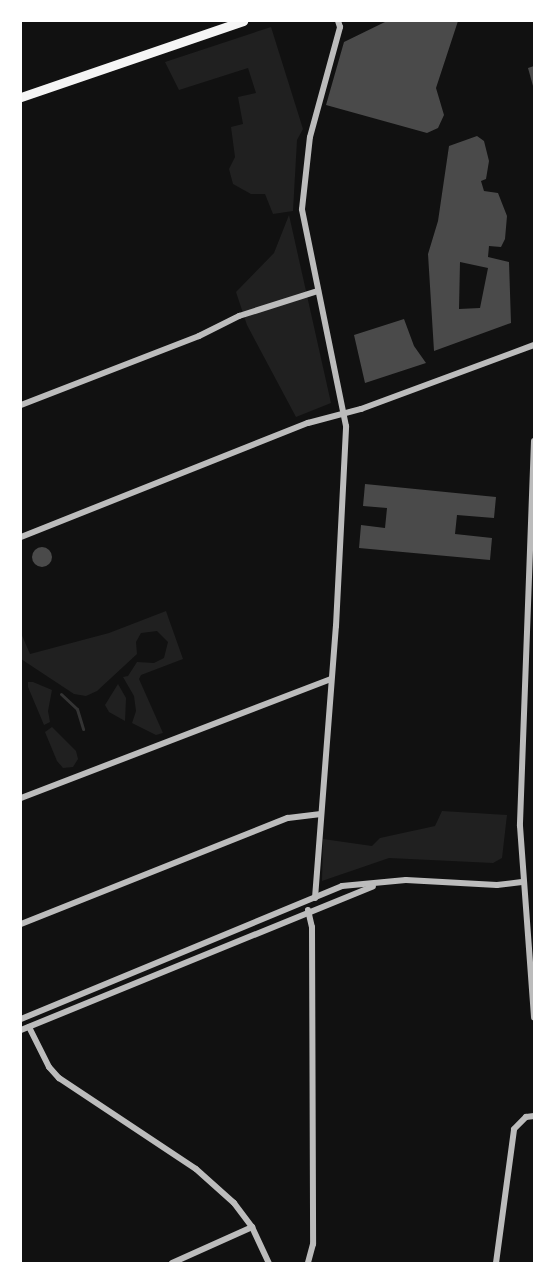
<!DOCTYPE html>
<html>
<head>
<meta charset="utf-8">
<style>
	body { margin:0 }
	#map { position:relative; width:555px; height:1284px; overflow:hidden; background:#111; font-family:"Nunito Sans",sans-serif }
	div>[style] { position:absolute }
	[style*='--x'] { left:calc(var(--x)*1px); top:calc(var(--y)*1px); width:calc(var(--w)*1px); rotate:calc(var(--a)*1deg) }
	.green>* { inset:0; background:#202020 }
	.stream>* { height:3px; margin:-1.5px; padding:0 1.5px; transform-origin:1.5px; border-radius:1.5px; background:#333 }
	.building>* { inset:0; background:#4a4a4a }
	.round { border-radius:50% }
	.minor>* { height:6px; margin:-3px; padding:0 3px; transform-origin:3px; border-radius:3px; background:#bcbcbc }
	.primary>* { height:9px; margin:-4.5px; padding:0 4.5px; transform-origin:4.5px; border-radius:4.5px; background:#f5f5f5 }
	span { translate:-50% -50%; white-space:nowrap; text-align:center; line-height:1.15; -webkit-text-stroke:4.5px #fff; paint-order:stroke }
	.frame { position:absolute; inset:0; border:22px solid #fff; pointer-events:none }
</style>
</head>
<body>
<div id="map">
	<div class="green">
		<i style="clip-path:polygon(271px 27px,303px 129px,297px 140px,293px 211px,273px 214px,265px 194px,251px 194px,233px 184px,229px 169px,235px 157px,231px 127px,243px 124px,238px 97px,256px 93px,248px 68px,179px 90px,165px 62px)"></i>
		<i style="clip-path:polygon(289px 215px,331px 403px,296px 417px,247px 325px,236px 292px,274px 253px)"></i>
		<i style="clip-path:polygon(166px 611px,183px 659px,141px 675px,139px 679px,163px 733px,156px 735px,132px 723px,136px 711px,134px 696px,123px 677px,128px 676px,137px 662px,154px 663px,164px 658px,168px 642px,157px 631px,141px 633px,136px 642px,137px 654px,97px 691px,86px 696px,74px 694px,21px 659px,21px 633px,30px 654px,109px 633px)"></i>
		<i style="clip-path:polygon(33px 682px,52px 690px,48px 711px,50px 722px,44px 725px,28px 687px,28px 682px)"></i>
		<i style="clip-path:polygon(118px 684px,126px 698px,125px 721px,109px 712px,105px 705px)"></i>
		<i style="clip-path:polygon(52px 727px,76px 751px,78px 759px,73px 767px,63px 768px,57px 761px,45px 732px)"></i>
		<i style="clip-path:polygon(442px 811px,507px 815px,502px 858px,493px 863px,389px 858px,322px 881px,323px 839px,372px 846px,380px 838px,435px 826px)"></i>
	</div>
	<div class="stream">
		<i style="--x:61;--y:694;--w:22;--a:43"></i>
		<i style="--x:77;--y:709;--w:21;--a:73"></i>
	</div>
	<div class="building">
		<i style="clip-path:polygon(387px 21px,458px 21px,436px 88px,444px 115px,438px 128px,427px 133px,326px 105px,344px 42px)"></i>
		<i style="clip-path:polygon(534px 66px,534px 85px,533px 86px,528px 68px)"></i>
		<i style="clip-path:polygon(evenodd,477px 136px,484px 141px,489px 161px,486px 179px,481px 181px,484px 191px,498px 193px,507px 216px,505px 239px,501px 247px,489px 246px,488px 257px,509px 262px,511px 323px,434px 351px,428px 254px,438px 221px,449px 146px,477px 136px,460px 262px,488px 268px,480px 308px,459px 309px,460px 262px)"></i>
		<i style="clip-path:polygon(404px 319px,414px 346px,426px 363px,365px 383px,354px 335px)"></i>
		<i style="clip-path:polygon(365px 484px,496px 497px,494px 518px,457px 515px,455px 534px,492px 538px,490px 560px,359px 548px,361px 525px,385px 528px,387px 508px,363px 506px)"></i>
		<i class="round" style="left:32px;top:547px;width:20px;height:20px"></i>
	</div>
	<div class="minor">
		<i style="--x:21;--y:405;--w:191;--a:-21.2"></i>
		<i style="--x:199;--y:336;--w:45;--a:-26.6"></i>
		<i style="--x:239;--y:316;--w:83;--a:-17.6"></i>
		<i style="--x:534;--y:441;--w:385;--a:92.1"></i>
		<i style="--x:520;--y:826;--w:192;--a:85.8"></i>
		<i style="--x:21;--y:537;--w:309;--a:-21.7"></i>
		<i style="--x:308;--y:423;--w:55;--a:-14.8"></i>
		<i style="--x:361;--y:409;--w:184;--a:-20.3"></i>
		<i style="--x:21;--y:798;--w:332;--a:-21"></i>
		<i style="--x:315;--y:898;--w:273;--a:-85.6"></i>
		<i style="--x:336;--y:626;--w:200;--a:-87.1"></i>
		<i style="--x:346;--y:426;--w:221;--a:-101.5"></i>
		<i style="--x:302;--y:209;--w:72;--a:-83.7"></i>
		<i style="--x:310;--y:137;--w:114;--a:-74.7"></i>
		<i style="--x:340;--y:27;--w:6;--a:-108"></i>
		<i style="--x:308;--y:910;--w:17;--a:77"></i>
		<i style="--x:312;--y:927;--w:317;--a:89.8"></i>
		<i style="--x:313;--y:1244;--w:20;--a:105"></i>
		<i style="--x:21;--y:924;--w:287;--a:-21.7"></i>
		<i style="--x:288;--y:818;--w:31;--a:-7"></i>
		<i style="--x:21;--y:1019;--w:347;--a:-22.5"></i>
		<i style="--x:342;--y:886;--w:64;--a:-5.4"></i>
		<i style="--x:406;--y:880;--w:91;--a:3.1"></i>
		<i style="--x:497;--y:885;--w:25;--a:-7"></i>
		<i style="--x:29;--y:1027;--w:45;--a:63.4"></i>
		<i style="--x:49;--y:1067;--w:15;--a:48"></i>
		<i style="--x:59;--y:1078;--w:164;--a:33.6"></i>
		<i style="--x:196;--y:1169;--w:51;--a:41.8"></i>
		<i style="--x:234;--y:1203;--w:30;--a:53"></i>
		<i style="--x:252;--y:1227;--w:40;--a:65"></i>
		<i style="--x:21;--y:1030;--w:380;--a:-22.2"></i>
		<i style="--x:172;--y:1263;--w:88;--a:-24.2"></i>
		<i style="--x:496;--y:1263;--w:135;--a:-82.3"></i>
		<i style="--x:514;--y:1129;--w:17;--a:-45"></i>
		<i style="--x:526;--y:1117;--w:8;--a:-7"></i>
	</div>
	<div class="primary">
		<i style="--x:21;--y:97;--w:235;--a:-18.9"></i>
	</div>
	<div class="frame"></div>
</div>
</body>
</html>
